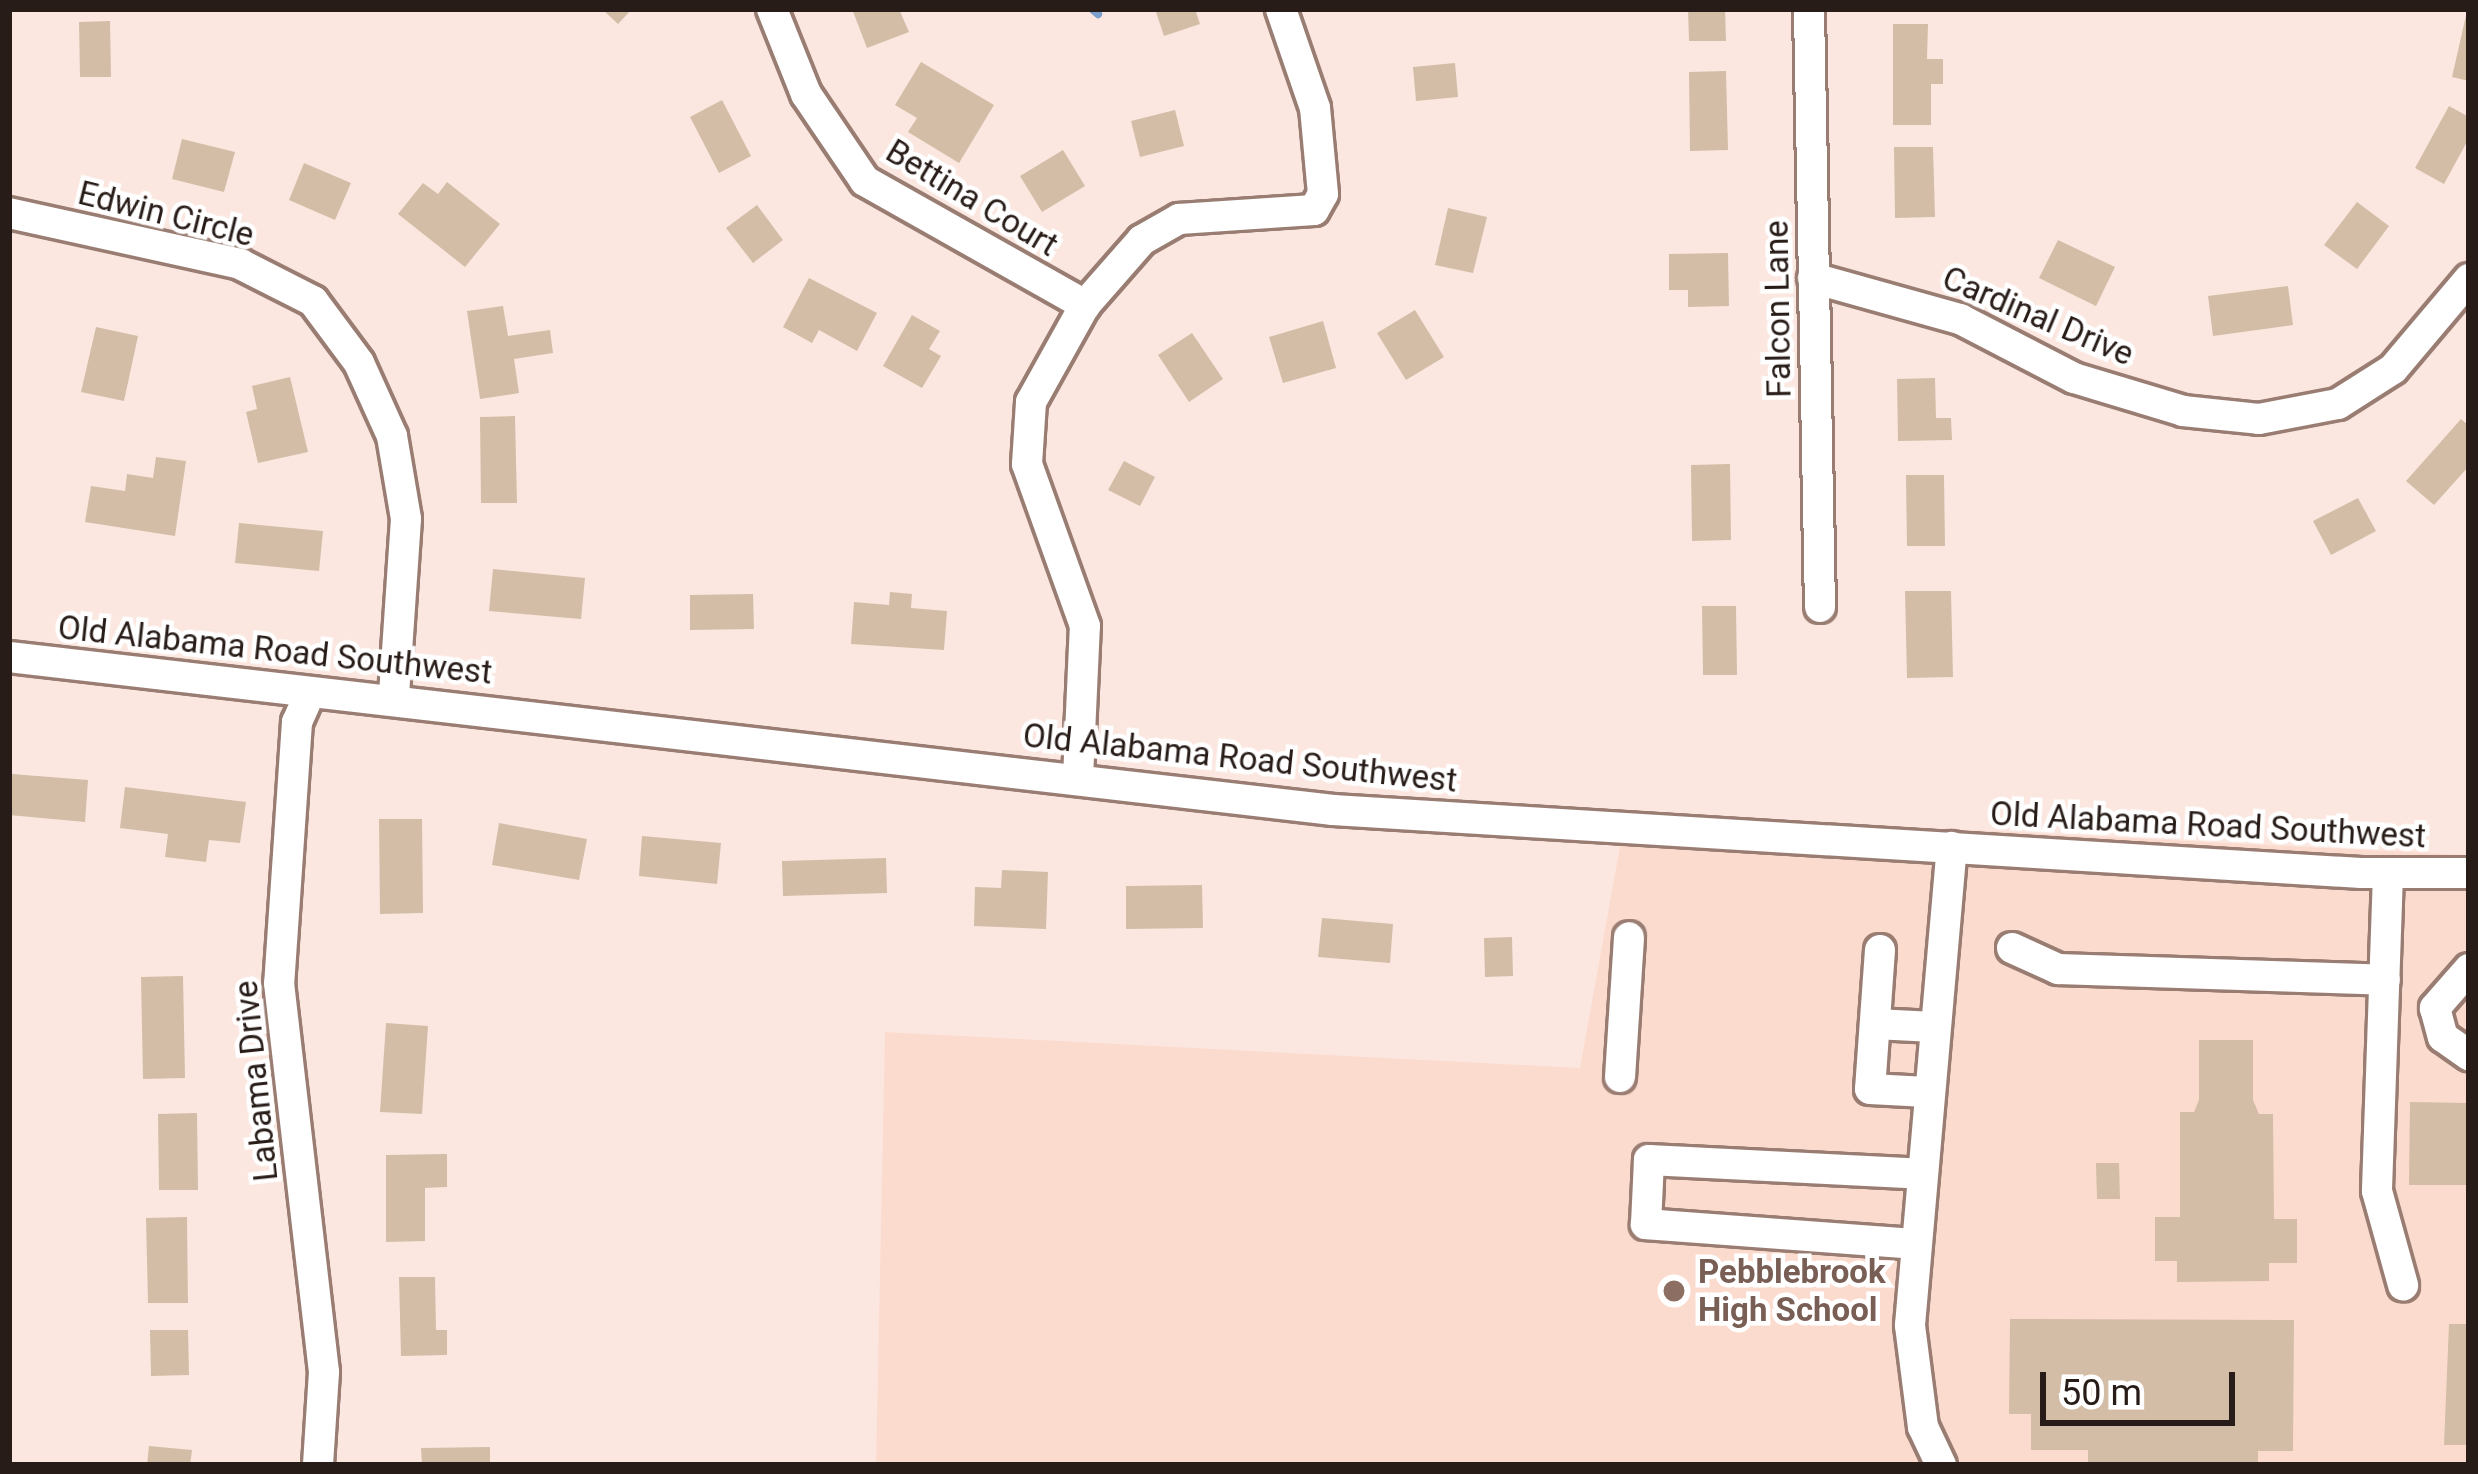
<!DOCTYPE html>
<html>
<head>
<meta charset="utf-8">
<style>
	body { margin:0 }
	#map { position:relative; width:2478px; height:1474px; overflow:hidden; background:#fbe7e0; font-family:Roboto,sans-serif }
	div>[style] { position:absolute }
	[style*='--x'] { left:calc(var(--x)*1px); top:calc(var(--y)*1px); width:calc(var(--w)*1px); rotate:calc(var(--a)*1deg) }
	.built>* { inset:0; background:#fcdbcf }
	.stream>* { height:8px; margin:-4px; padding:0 4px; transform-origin:4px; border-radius:4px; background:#7b9ecc }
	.building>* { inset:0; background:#d3bda6 }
	.roads { filter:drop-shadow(3px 0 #9a7d72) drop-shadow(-3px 0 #9a7d72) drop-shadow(0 3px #9a7d72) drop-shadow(0 -3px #9a7d72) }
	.minor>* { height:30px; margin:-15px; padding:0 15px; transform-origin:15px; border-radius:15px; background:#fff }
	.dots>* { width:33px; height:33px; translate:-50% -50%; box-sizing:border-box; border:6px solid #fff; border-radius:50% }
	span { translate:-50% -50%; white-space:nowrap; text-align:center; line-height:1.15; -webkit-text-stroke:9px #fff; paint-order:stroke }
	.street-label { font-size:33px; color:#281c18 }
	.education-label { font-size:33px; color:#785e54; font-weight:700 }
	.left { translate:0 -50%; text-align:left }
	.frame { position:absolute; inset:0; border:12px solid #281c18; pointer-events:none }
	.scale { position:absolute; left:2040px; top:1372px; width:195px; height:54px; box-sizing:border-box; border:6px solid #281c18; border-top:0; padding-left:15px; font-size:36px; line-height:42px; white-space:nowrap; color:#281c18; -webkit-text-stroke:9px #fff; paint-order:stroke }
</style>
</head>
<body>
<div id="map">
	<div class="built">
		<i style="clip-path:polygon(1626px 813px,2469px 855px,2469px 1465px,876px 1465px,885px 1032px,1580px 1068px)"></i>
	</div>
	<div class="stream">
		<i style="--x:1092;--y:9;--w:8;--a:40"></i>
	</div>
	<div class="building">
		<i style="clip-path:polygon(602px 9px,632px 9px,618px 24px)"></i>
		<i style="clip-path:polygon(852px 9px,899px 9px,909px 32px,867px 48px)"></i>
		<i style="clip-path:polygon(1155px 9px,1195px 9px,1200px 24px,1164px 36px)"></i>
		<i style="clip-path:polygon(1688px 9px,1725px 9px,1726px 41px,1689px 41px)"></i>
		<i style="clip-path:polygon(2467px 11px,2469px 12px,2469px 81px,2452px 77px)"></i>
		<i style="clip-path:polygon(110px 21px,111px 77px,80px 77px,79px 22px)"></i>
		<i style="clip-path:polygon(1893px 24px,1928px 24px,1927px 59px,1943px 59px,1943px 84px,1931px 84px,1931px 125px,1893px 125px)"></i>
		<i style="clip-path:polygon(921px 62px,994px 105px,959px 163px,908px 132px,917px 118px,895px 105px)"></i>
		<i style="clip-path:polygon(1455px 63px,1458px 97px,1416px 101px,1413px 67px)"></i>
		<i style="clip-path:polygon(1726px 71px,1728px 150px,1690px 151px,1689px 72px)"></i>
		<i style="clip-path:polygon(722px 100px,751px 156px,719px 173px,690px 117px)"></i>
		<i style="clip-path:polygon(2449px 106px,2469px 117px,2469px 138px,2444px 184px,2415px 168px)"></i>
		<i style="clip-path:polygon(1175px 110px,1184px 146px,1140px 157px,1131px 121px)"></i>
		<i style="clip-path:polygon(182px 139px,235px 152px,224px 192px,172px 179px)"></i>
		<i style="clip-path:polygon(1894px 147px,1933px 147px,1935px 217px,1895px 218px)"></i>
		<i style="clip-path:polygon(1063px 150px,1085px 186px,1042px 212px,1020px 176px)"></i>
		<i style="clip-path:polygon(304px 163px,351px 183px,335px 220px,289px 200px)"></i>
		<i style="clip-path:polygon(447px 182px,500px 224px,465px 267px,398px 214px,423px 183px,438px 194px)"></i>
		<i style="clip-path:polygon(2357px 202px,2389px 226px,2357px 269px,2324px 245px)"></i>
		<i style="clip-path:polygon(757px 205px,783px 240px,753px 263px,726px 228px)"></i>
		<i style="clip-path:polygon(1448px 208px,1487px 217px,1473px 273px,1435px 265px)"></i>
		<i style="clip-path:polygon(2058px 240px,2115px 267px,2096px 306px,2039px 278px)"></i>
		<i style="clip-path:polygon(1728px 253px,1729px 306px,1688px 307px,1688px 290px,1669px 290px,1669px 254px)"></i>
		<i style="clip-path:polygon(809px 278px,877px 313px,857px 351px,819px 330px,812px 343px,783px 327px)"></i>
		<i style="clip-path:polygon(2288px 286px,2293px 325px,2213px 336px,2208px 296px)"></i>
		<i style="clip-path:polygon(503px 306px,508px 336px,550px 330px,553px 353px,514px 359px,519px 393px,480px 399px,467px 311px)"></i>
		<i style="clip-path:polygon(1415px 310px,1444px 357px,1406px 380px,1377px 333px)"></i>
		<i style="clip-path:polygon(912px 315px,940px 331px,929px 349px,941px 356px,922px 388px,883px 366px)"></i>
		<i style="clip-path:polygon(1323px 321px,1336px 368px,1283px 383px,1269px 337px)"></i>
		<i style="clip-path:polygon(96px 327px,138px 336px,124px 401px,81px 392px)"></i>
		<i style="clip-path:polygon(1192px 333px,1223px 379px,1189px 402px,1158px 355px)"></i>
		<i style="clip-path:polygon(290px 377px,308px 452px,258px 463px,246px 412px,257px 409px,252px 386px)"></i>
		<i style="clip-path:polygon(1935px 378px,1936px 418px,1951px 418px,1952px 440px,1898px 441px,1897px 379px)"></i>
		<i style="clip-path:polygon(515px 416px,517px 503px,481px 503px,480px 417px)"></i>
		<i style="clip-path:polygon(2461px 419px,2469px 426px,2469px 466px,2434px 505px,2406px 481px)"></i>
		<i style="clip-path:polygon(156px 457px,186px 461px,175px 536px,85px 522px,91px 486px,125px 491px,127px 474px,153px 478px)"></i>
		<i style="clip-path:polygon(1124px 461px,1155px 477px,1140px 506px,1108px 490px)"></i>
		<i style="clip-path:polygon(1730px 464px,1731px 540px,1692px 541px,1691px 465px)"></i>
		<i style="clip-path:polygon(1906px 475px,1944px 475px,1945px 546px,1907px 546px)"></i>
		<i style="clip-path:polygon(2358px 498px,2376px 531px,2331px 555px,2313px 521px)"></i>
		<i style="clip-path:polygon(239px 523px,323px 531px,319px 571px,235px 563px)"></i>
		<i style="clip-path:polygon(493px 569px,585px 578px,581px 619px,489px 611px)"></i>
		<i style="clip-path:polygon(1905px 591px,1951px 591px,1953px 677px,1907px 678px)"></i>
		<i style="clip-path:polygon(890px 592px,912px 594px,911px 608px,947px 611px,944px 650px,851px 644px,854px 602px,889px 605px)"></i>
		<i style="clip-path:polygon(753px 594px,754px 629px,690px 630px,690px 595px)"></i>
		<i style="clip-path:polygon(1702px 606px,1736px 606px,1737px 675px,1703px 675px)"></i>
		<i style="clip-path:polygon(12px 774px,88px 780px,85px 822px,9px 815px)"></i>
		<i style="clip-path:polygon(125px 787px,246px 802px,240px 843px,209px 840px,206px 862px,165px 857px,168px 834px,120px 828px)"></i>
		<i style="clip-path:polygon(379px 819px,422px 819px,423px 913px,380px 914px)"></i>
		<i style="clip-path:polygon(499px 823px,587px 839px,579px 880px,492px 865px)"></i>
		<i style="clip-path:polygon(642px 836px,721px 843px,717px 884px,639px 876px)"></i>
		<i style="clip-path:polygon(886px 858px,887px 893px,783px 896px,782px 861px)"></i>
		<i style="clip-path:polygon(1002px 870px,1048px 872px,1046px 929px,974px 926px,975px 887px,1001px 888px)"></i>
		<i style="clip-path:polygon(1202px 885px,1203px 928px,1126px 929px,1126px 886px)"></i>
		<i style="clip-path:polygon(1322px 918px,1393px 924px,1390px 963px,1318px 957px)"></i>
		<i style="clip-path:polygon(1512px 937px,1513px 976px,1485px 977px,1484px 938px)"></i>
		<i style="clip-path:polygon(183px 976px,185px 1078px,143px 1079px,141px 977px)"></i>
		<i style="clip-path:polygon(386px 1023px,428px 1026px,422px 1114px,380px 1112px)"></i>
		<i style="clip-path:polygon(2199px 1040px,2253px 1040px,2253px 1100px,2259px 1114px,2273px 1114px,2274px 1219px,2297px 1219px,2297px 1263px,2269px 1263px,2269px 1281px,2177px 1282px,2177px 1261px,2155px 1261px,2155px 1217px,2180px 1217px,2180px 1112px,2194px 1112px,2199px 1100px)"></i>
		<i style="clip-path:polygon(2410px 1102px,2469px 1103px,2469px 1185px,2409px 1185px)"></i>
		<i style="clip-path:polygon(197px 1113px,198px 1190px,159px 1190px,158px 1114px)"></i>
		<i style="clip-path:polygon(447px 1154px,447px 1187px,425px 1188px,425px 1241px,386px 1242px,386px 1155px)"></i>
		<i style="clip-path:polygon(2096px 1163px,2119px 1163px,2120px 1199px,2097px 1199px)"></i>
		<i style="clip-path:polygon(187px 1217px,188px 1303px,148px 1303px,146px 1218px)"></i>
		<i style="clip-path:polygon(399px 1277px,435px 1277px,436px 1330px,447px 1330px,447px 1355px,401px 1356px)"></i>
		<i style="clip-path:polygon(2010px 1319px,2294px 1320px,2293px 1451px,2258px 1451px,2258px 1465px,2088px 1465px,2088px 1450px,2031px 1450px,2031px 1414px,2009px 1414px)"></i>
		<i style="clip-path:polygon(2449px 1324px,2469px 1324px,2469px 1445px,2444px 1445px)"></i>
		<i style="clip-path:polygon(150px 1330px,188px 1330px,189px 1375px,151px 1376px)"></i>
		<i style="clip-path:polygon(149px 1446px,192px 1450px,190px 1465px,147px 1465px)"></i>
		<i style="clip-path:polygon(490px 1447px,490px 1465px,422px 1465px,421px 1448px)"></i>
	</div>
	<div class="roads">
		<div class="minor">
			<i style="--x:772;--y:9;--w:92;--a:68.2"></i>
			<i style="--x:806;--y:94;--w:105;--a:55.9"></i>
			<i style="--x:865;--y:181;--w:253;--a:29.4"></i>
			<i style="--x:1809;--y:9;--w:598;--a:88.95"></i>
			<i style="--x:9;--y:213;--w:237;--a:12.4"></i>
			<i style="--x:240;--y:264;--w:82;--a:26.9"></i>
			<i style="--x:313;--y:301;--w:77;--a:53.4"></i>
			<i style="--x:359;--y:363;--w:80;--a:65.7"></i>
			<i style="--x:392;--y:436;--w:84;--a:80.4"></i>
			<i style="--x:406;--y:519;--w:178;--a:93.9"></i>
			<i style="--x:1813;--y:278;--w:153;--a:15.6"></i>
			<i style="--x:1960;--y:319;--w:128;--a:27.4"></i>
			<i style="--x:2074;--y:378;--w:114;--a:16.8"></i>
			<i style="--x:2183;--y:411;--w:76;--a:6"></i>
			<i style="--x:2259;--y:419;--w:80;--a:-10.8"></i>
			<i style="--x:2338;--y:404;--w:65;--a:-32.5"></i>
			<i style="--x:2393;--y:369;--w:118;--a:-49.8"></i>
			<i style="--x:9;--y:657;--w:1333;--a:6.59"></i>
			<i style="--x:1333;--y:810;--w:1030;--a:3.51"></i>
			<i style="--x:2361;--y:873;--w:108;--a:0"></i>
			<i style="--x:310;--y:693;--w:32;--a:114"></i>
			<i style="--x:297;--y:722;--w:262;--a:93.9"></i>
			<i style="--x:279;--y:983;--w:392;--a:83.4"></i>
			<i style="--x:324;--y:1372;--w:93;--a:93.7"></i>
			<i style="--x:1078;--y:778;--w:152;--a:-87.4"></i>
			<i style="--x:1085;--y:626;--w:172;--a:-109.7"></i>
			<i style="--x:1027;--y:464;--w:62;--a:-86.3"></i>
			<i style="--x:1031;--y:402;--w:111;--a:-60.9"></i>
			<i style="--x:1085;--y:305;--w:86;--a:-48.8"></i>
			<i style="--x:1142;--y:240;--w:43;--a:-29.6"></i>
			<i style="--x:1179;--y:219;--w:135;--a:-3.8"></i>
			<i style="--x:1314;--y:210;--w:18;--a:-61"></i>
			<i style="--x:1323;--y:194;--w:86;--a:-95.3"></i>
			<i style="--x:1315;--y:108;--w:105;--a:-109"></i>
			<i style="--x:2388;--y:874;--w:317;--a:92"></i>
			<i style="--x:2377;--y:1191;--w:98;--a:74.5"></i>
			<i style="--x:2012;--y:948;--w:51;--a:24.5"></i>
			<i style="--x:2058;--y:969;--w:327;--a:1.9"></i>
			<i style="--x:1880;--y:950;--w:139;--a:94.1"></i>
			<i style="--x:1870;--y:1089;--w:57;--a:3"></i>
			<i style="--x:2469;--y:969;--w:52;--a:131.1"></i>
			<i style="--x:2435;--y:1008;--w:30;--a:75"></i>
			<i style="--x:2443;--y:1037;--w:32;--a:35"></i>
			<i style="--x:1875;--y:1024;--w:59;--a:2.9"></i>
			<i style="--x:1620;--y:1077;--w:140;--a:-86.3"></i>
			<i style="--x:1916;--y:1244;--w:271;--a:-175.8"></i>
			<i style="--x:1646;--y:1224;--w:64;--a:-87.3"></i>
			<i style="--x:1649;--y:1160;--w:272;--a:2.9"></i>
			<i style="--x:1941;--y:1465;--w:42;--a:-115.3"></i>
			<i style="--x:1923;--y:1427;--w:103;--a:-97.3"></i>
			<i style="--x:1910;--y:1325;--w:480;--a:-85"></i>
		</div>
	</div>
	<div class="dots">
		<i style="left:1674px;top:1291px;background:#8d6e63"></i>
	</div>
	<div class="street-label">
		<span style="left:972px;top:198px;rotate:31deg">Bettina Court</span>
		<span style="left:166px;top:214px;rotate:14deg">Edwin Circle</span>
		<span style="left:1778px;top:309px;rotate:-91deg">Falcon Lane</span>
		<span style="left:2038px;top:316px;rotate:23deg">Cardinal Drive</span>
		<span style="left:275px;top:650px;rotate:6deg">Old Alabama Road Southwest</span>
		<span style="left:1240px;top:758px;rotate:6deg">Old Alabama Road Southwest</span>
		<span style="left:2208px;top:825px;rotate:3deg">Old Alabama Road Southwest</span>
		<span style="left:256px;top:1081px;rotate:-96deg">Labama Drive</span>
	</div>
	<div class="education-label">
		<span class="left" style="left:1698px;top:1291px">Pebblebrook<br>High School</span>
	</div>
	<div class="frame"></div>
	<div class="scale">50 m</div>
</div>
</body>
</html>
